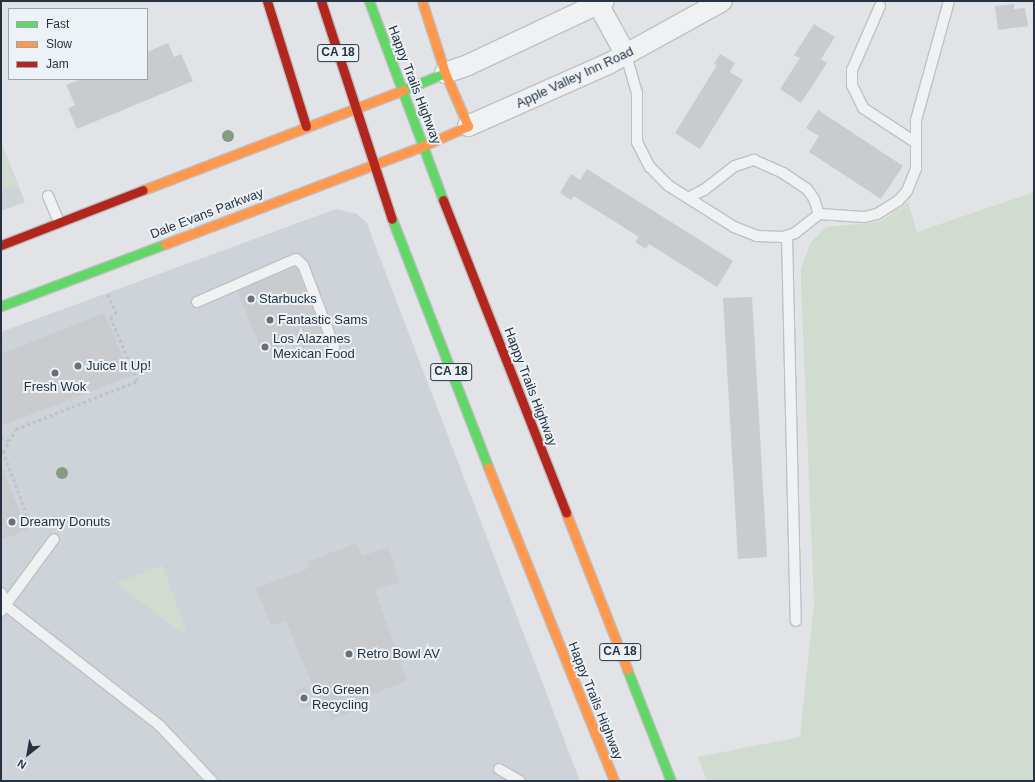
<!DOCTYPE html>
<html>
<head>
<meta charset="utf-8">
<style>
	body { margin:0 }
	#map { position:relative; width:1035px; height:782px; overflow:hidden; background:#e1e3e6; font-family:Helvetica,sans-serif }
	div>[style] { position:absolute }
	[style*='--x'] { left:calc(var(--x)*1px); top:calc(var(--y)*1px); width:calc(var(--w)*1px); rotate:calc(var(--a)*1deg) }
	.built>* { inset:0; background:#ced3da }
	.green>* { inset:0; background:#d2dbd0 }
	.building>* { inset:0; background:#c9cbce }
	.path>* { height:2.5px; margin-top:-1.25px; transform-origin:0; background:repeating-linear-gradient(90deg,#bfc2c6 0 3px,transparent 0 6px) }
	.roads { filter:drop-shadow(1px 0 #bfc1c4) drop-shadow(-1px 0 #bfc1c4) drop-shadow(0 1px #bfc1c4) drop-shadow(0 -1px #bfc1c4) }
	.lane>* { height:10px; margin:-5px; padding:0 5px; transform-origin:5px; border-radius:5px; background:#f0f1f3 }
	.street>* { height:20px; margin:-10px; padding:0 10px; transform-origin:10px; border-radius:10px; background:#f0f1f3 }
	.fast>* { height:9px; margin:-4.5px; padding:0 4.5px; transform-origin:4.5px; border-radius:4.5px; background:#63d668 }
	.slow>* { height:9px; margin:-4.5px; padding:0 4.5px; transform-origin:4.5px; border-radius:4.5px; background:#ff974d }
	.jam>* { height:9px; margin:-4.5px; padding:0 4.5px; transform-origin:4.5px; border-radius:4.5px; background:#b3261e }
	.trees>* { width:12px; height:12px; margin:-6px; border-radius:50%; background:#879a83 }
	.dots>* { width:11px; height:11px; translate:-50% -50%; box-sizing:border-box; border:2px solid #edf2f6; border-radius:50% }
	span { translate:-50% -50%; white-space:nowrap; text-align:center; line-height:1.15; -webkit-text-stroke:4px #edf2f6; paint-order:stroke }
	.shield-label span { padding:1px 3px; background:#edf2f6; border:1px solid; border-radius:3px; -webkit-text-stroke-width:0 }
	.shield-label { font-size:12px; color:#263241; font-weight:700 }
	.street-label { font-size:13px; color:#263241 }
	.poi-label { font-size:13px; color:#263241 }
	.left { translate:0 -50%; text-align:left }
	.frame { position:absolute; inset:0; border:2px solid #263241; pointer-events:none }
	.legend { position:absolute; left:8px; top:8px; width:140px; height:72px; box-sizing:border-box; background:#edf2f6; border:1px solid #9da5ae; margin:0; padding:5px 7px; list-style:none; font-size:12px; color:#263241 }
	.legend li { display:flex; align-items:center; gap:8px; height:20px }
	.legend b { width:20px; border:1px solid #9da5ae }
	.north { position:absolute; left:8px; top:734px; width:40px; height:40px; -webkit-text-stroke:3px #edf2f6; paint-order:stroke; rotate:211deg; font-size:11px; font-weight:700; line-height:16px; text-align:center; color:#263241 }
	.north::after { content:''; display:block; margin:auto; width:14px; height:18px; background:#263241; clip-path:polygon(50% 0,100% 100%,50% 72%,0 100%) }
</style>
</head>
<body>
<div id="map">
	<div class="built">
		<i style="clip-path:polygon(1px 142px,25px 202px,1px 211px)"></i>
		<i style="clip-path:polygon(336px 209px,357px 214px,367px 223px,370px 232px,580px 781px,1px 781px,1px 332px)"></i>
	</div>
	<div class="green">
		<i style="clip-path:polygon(1px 142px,18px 185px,1px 191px)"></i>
		<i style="clip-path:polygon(1034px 192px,1034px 781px,707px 781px,698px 757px,800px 737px,814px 603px,801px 283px,801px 269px,811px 242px,826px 227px,880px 222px,908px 202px,917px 232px)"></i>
		<i style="clip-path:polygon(162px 565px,187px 632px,183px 634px,116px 583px)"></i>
	</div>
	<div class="building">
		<i style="clip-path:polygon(1014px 4px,1014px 9px,1025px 8px,1028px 26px,998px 30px,995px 6px)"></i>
		<i style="clip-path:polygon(814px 24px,835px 37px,821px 59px,827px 63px,801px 103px,780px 89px,800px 58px,794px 55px)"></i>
		<i style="clip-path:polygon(168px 43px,174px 57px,181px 54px,193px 81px,77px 129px,68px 108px,75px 105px,66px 85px,82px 79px,147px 79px,147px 52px)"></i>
		<i style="clip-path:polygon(720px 54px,735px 63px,730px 72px,743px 80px,700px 149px,675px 133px,717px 65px,714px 64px)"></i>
		<i style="clip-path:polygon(818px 110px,903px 166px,881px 199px,809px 152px,819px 136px,806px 128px)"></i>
		<i style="clip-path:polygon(587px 169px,733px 261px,717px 287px,649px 244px,646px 249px,635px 242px,639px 237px,574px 196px,571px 200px,560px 193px,571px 174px,580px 180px)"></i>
		<i style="clip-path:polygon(296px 266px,325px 340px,303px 348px,300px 339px,263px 354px,237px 291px)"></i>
		<i style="clip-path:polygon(752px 297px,767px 557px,738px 559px,723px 298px)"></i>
		<i style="clip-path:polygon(104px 313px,131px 376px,1px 426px,1px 354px)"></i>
		<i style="clip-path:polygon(1px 465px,27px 530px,1px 540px)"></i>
		<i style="clip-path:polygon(356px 543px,362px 556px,388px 547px,400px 582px,375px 590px,407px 681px,367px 696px,370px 705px,331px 720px,328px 712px,324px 713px,286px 621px,271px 626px,256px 588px,309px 568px,307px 562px)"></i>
		<i style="clip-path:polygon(306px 687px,312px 705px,302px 708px,295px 691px)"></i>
	</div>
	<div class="path">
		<i style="--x:1;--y:437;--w:9;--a:27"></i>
		<i style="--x:31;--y:527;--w:80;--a:-110.5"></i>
		<i style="--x:3;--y:452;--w:26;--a:-61"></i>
		<i style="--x:16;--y:429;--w:130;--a:-21.6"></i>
		<i style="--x:137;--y:381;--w:69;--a:-112.9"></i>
		<i style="--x:110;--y:317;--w:7;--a:-27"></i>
		<i style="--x:116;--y:314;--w:21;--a:-113"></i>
	</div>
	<div class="roads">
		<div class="lane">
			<i style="--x:880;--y:6;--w:70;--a:113.6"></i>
			<i style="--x:852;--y:70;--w:15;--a:90"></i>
			<i style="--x:852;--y:85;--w:25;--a:64"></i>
			<i style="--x:863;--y:108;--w:62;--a:33.2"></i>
			<i style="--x:626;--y:55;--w:40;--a:74"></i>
			<i style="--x:637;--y:93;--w:49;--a:90"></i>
			<i style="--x:637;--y:142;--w:28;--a:63"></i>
			<i style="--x:650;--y:167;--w:27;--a:45"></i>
			<i style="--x:669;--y:186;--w:77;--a:32.2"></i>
			<i style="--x:734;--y:227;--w:25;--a:21"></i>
			<i style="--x:757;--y:236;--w:26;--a:2"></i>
			<i style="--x:783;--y:237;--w:13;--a:-18"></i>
			<i style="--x:795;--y:233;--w:31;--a:-38"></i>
			<i style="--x:819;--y:214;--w:45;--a:3.8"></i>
			<i style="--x:864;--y:217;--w:13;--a:-13"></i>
			<i style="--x:877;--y:214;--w:25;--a:-32"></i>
			<i style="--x:898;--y:201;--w:13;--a:-48"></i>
			<i style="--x:907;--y:191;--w:24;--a:-68"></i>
			<i style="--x:916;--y:169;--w:49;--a:-90"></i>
			<i style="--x:916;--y:120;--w:123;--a:-74.5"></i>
			<i style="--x:48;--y:196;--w:28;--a:67"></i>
			<i style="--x:688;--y:198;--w:18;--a:-27"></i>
			<i style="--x:704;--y:190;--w:39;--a:-38"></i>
			<i style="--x:735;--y:166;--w:20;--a:-18"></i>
			<i style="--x:754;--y:160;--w:32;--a:24"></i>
			<i style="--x:783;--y:173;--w:29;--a:34"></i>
			<i style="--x:807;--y:189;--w:12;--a:55"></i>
			<i style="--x:814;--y:199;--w:16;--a:72"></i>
			<i style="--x:787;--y:236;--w:385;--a:88.7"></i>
			<i style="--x:197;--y:302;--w:108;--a:-23.5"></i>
			<i style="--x:296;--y:259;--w:9;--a:41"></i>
			<i style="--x:303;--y:265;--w:87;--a:69.1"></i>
			<i style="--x:1;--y:593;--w:13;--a:61"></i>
			<i style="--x:1;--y:602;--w:202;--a:37.9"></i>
			<i style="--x:160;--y:726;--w:76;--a:46.6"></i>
			<i style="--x:1;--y:611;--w:89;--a:-53.6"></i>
			<i style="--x:499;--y:769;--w:24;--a:30"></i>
		</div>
		<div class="street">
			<i style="--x:598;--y:4;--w:58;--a:61.2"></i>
			<i style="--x:445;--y:73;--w:24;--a:-19"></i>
			<i style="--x:468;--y:65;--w:150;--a:-25.2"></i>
			<i style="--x:468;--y:126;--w:153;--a:-23.9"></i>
			<i style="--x:608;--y:64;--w:130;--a:-28.9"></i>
		</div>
		<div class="fast">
			<i style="--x:369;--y:1;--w:212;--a:69.6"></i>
			<i style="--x:403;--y:90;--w:45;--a:-22"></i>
			<i style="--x:392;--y:219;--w:266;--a:68.8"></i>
			<i style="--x:1;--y:306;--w:175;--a:-20.7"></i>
			<i style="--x:627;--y:669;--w:120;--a:68.6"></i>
		</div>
		<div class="slow">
			<i style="--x:422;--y:1;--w:76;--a:72.3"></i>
			<i style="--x:445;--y:73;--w:58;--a:66.5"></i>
			<i style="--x:468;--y:126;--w:49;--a:156"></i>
			<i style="--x:143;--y:190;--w:279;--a:-21"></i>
			<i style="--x:165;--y:244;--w:276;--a:-20.8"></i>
			<i style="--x:488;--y:467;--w:338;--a:68.1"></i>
			<i style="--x:566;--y:513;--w:168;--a:68.6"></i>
		</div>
		<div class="jam">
			<i style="--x:267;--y:1;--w:131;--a:72.7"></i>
			<i style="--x:321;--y:1;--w:229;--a:72"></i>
			<i style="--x:443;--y:200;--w:336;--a:68.5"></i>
			<i style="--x:1;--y:245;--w:152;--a:-21.2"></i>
		</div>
	</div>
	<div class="trees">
		<i style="left:228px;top:136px"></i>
		<i style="left:62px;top:473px"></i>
	</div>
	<div class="dots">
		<i style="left:251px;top:299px;background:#67707b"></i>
		<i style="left:270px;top:320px;background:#67707b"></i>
		<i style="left:265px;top:347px;background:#67707b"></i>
		<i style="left:78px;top:366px;background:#67707b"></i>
		<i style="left:55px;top:373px;background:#67707b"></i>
		<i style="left:12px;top:522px;background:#67707b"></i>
		<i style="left:349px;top:654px;background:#67707b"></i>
		<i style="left:304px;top:698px;background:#67707b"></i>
	</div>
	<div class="shield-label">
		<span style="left:338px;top:53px">CA 18</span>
		<span style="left:451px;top:372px">CA 18</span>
		<span style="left:620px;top:652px">CA 18</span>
	</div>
	<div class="street-label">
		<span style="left:575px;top:78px;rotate:-25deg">Apple Valley Inn Road</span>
		<span style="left:414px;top:85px;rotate:69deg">Happy Trails Highway</span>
		<span style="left:207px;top:214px;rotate:-21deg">Dale Evans Parkway</span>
		<span style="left:530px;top:387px;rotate:69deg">Happy Trails Highway</span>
		<span style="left:595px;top:701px;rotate:68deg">Happy Trails Highway</span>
	</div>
	<div class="poi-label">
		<span class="left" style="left:259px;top:299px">Starbucks</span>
		<span class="left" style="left:278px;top:320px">Fantastic Sams</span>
		<span class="left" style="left:273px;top:347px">Los Alazanes<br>Mexican Food</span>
		<span class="left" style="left:86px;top:366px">Juice It Up!</span>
		<span style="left:55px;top:387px">Fresh Wok</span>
		<span class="left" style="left:20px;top:522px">Dreamy Donuts</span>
		<span class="left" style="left:357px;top:654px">Retro Bowl AV</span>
		<span class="left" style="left:312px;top:698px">Go Green<br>Recycling</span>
	</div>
	<div class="frame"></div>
	<ul class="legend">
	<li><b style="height:5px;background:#63d668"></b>Fast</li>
	<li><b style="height:5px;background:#ff974d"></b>Slow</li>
	<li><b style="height:5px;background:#b3261e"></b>Jam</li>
	</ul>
	<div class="north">N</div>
</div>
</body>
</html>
